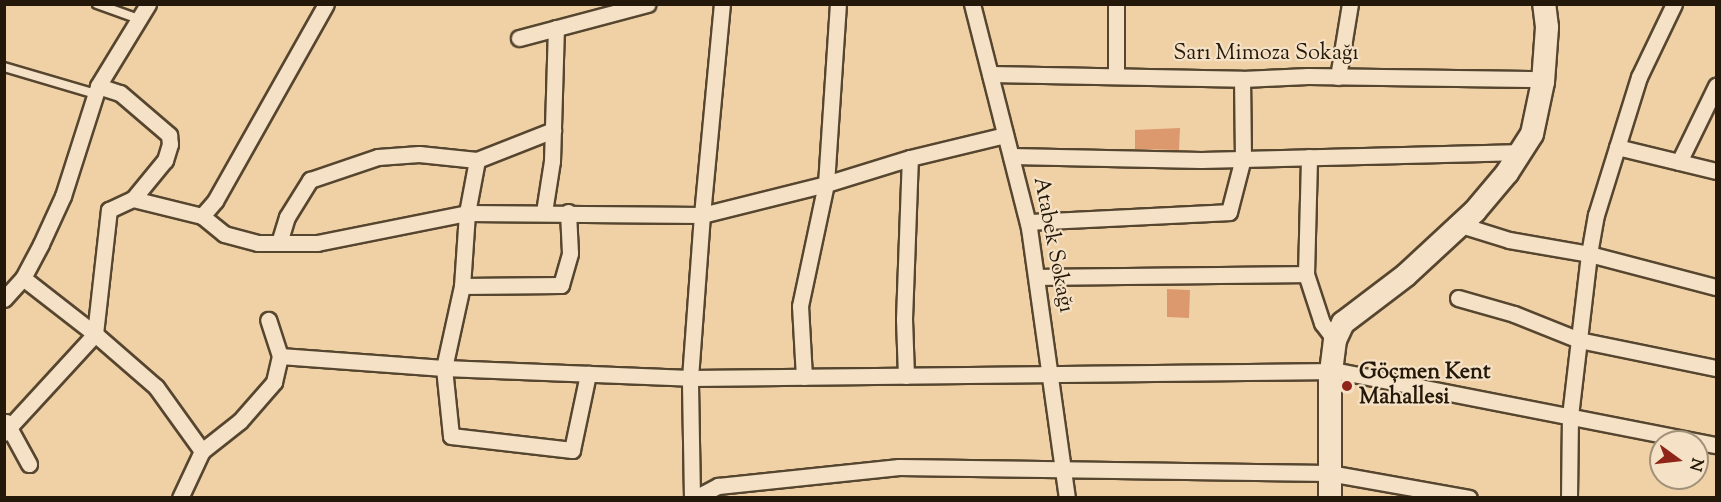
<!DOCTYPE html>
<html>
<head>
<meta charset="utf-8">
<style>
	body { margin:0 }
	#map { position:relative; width:1721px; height:502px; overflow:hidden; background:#f0d1a6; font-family:"Sorts Mill Goudy",serif }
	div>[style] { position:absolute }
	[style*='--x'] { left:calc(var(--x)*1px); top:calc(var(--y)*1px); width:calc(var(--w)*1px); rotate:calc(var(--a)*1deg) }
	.building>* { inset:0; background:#dd996e }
	.roads { filter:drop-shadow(2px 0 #564630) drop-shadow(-2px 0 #564630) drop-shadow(0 2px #564630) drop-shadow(0 -2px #564630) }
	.lane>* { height:8px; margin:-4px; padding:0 4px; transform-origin:4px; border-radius:4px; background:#f5e1c5 }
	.street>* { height:15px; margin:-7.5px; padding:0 7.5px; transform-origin:7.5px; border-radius:7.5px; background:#f5e1c5 }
	.secondary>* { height:22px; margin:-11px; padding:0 11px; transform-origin:11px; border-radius:11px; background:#f5e1c5 }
	.dots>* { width:16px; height:16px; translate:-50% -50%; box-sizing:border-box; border:3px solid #f5e1c5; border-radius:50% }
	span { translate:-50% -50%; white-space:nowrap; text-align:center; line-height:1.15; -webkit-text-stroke:4.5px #f5e1c5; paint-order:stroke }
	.street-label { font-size:22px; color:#231809 }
	.poi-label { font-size:22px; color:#231809; font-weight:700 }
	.left { translate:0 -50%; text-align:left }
	.frame { position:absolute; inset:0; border:6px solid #231809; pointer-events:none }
	.north { position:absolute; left:1649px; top:430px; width:60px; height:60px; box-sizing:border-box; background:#f5e1c5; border:2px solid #a1917a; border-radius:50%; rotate:105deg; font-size:16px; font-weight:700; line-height:24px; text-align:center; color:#231809 }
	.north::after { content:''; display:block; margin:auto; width:21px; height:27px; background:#8f2418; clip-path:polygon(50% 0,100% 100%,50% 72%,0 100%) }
</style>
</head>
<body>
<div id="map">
	<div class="building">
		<i style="clip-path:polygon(1180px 128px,1179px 150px,1135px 149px,1135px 130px)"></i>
		<i style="clip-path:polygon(1167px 289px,1190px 290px,1189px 318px,1167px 317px)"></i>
	</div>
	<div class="roads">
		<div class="lane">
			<i style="--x:97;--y:4;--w:45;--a:19.7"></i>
			<i style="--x:4;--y:67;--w:96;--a:16.4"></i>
		</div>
		<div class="street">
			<i style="--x:972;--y:4;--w:231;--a:75.7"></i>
			<i style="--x:1029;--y:228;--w:273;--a:82"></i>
			<i style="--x:519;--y:38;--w:133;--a:-14.8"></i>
			<i style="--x:990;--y:74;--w:252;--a:1.1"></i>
			<i style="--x:1242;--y:79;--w:66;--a:-2.6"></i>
			<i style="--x:1308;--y:76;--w:222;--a:0.8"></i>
			<i style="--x:1530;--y:79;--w:13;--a:13"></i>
			<i style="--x:1116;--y:76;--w:72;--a:-90"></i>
			<i style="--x:1338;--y:77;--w:74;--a:-80.7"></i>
			<i style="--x:98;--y:86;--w:23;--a:18"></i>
			<i style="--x:120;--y:93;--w:65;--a:40.6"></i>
			<i style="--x:169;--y:135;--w:9;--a:84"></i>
			<i style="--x:170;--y:144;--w:17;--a:107"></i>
			<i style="--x:165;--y:160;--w:50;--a:129.4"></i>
			<i style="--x:1617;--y:147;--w:102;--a:13.6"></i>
			<i style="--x:1011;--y:156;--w:190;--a:1.2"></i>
			<i style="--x:1201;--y:160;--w:319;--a:-1.4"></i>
			<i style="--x:477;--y:160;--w:54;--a:100.7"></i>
			<i style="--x:467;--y:213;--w:73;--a:93.9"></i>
			<i style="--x:462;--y:286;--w:84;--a:102.4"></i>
			<i style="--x:444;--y:368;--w:68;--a:84.1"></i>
			<i style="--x:451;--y:436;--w:122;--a:6.6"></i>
			<i style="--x:572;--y:450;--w:78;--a:-78.1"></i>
			<i style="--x:1679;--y:162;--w:85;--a:-64"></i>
			<i style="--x:544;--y:212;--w:52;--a:-81.1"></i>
			<i style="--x:552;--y:161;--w:133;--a:-88.3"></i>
			<i style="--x:202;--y:216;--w:20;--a:-49"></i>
			<i style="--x:215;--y:201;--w:226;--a:-60.6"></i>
			<i style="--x:1028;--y:222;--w:201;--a:-2.8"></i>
			<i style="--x:1229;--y:212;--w:56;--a:-75.5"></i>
			<i style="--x:1243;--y:158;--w:79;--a:-90.7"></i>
			<i style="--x:1461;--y:225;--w:50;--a:17.4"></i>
			<i style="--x:1509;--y:240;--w:81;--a:9.9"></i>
			<i style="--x:1589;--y:254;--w:40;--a:-80"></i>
			<i style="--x:1596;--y:215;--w:145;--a:-72.7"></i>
			<i style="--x:1639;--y:77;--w:81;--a:-64.4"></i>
			<i style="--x:279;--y:243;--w:27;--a:-73"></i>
			<i style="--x:287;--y:217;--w:44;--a:-58.1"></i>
			<i style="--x:310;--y:180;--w:72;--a:-18.7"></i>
			<i style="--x:378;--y:157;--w:41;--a:-4.2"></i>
			<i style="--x:419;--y:154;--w:58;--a:5.9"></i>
			<i style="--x:477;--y:160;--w:82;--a:-21.5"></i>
			<i style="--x:1306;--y:274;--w:117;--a:-88.5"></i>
			<i style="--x:1038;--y:277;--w:268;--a:-0.6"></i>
			<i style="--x:1306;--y:274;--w:52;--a:71.9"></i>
			<i style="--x:1322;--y:323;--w:21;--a:53"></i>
			<i style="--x:23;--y:278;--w:91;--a:37.9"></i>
			<i style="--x:95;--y:334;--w:81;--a:41"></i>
			<i style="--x:156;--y:387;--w:79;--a:54.3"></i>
			<i style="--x:462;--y:286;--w:99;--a:-0.6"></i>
			<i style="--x:561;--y:285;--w:33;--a:-74"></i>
			<i style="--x:570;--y:253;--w:41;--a:-92.8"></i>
			<i style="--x:1458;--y:298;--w:58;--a:15.9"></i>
			<i style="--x:1514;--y:314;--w:70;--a:21.8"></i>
			<i style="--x:1579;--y:340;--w:140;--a:11.6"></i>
			<i style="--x:4;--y:299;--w:28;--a:-48"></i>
			<i style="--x:23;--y:278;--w:38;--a:-62"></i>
			<i style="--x:41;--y:244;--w:53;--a:-65.4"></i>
			<i style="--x:63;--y:196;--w:115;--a:-72.3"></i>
			<i style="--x:98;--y:86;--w:96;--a:-58.6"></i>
			<i style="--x:280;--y:356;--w:164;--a:4.2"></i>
			<i style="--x:444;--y:368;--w:246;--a:2.3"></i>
			<i style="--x:690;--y:378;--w:648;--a:-0.62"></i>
			<i style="--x:1338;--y:371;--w:385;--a:11.1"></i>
			<i style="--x:906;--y:376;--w:57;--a:-92"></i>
			<i style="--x:904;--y:319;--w:161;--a:-87.9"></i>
			<i style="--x:804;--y:377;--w:71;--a:-93.2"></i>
			<i style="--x:800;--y:306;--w:125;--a:-78"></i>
			<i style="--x:826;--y:184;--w:180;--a:-86.2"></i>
			<i style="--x:6;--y:422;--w:48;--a:61.3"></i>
			<i style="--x:4;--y:433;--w:134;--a:-47.4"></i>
			<i style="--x:95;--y:334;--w:125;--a:-83.6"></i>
			<i style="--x:109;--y:210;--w:26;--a:-25"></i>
			<i style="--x:133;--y:199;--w:71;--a:13.8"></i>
			<i style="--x:202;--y:216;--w:28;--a:39"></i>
			<i style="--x:224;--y:234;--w:35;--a:15"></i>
			<i style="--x:258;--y:243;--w:59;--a:0"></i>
			<i style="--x:317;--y:243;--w:153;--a:-11.3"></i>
			<i style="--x:467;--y:213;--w:235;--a:0.5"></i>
			<i style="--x:702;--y:215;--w:128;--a:-14"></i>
			<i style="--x:826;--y:184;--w:88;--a:-17.2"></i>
			<i style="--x:910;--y:158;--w:98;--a:-13.6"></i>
			<i style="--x:180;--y:498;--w:52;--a:-64.9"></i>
			<i style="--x:202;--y:451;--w:48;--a:-38.3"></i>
			<i style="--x:240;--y:421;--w:52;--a:-48.9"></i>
			<i style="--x:274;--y:382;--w:27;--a:-77"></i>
			<i style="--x:280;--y:356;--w:38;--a:-108"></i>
			<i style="--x:692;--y:498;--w:120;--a:-91"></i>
			<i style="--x:690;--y:378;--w:163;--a:-85.8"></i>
			<i style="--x:702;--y:215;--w:212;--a:-84.6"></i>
			<i style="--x:695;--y:498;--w:26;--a:-28"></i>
			<i style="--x:718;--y:486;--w:182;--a:-6"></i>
			<i style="--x:899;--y:467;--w:430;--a:0.8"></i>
			<i style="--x:1329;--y:473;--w:142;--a:10.1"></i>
			<i style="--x:1569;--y:498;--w:82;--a:-89.3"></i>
			<i style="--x:1570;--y:416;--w:163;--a:-83.3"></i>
			<i style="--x:1589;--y:254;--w:131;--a:14.6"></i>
		</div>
		<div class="secondary">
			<i style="--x:1330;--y:498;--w:118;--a:-90"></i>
			<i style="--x:1330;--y:380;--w:40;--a:-82.9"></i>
			<i style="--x:1335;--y:340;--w:19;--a:-65"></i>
			<i style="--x:1343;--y:323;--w:79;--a:-37.3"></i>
			<i style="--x:1406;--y:275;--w:94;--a:-42.8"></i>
			<i style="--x:1475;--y:211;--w:50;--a:-49.9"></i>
			<i style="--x:1507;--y:173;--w:46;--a:-57.3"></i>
			<i style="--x:1532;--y:134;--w:53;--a:-78.1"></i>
			<i style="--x:1543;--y:82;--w:55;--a:-85.8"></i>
			<i style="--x:1547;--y:27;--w:23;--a:-97"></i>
		</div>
	</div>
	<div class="dots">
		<i style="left:1347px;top:386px;background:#8f2418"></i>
	</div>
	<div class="street-label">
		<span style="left:1266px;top:55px">Sarı Mimoza Sokağı</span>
		<span style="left:1052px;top:245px;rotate:79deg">Atabek Sokağı</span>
	</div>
	<div class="poi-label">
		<span class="left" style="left:1359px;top:386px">Göçmen Kent<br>Mahallesi</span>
	</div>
	<div class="frame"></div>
	<div class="north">N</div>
</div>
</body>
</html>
